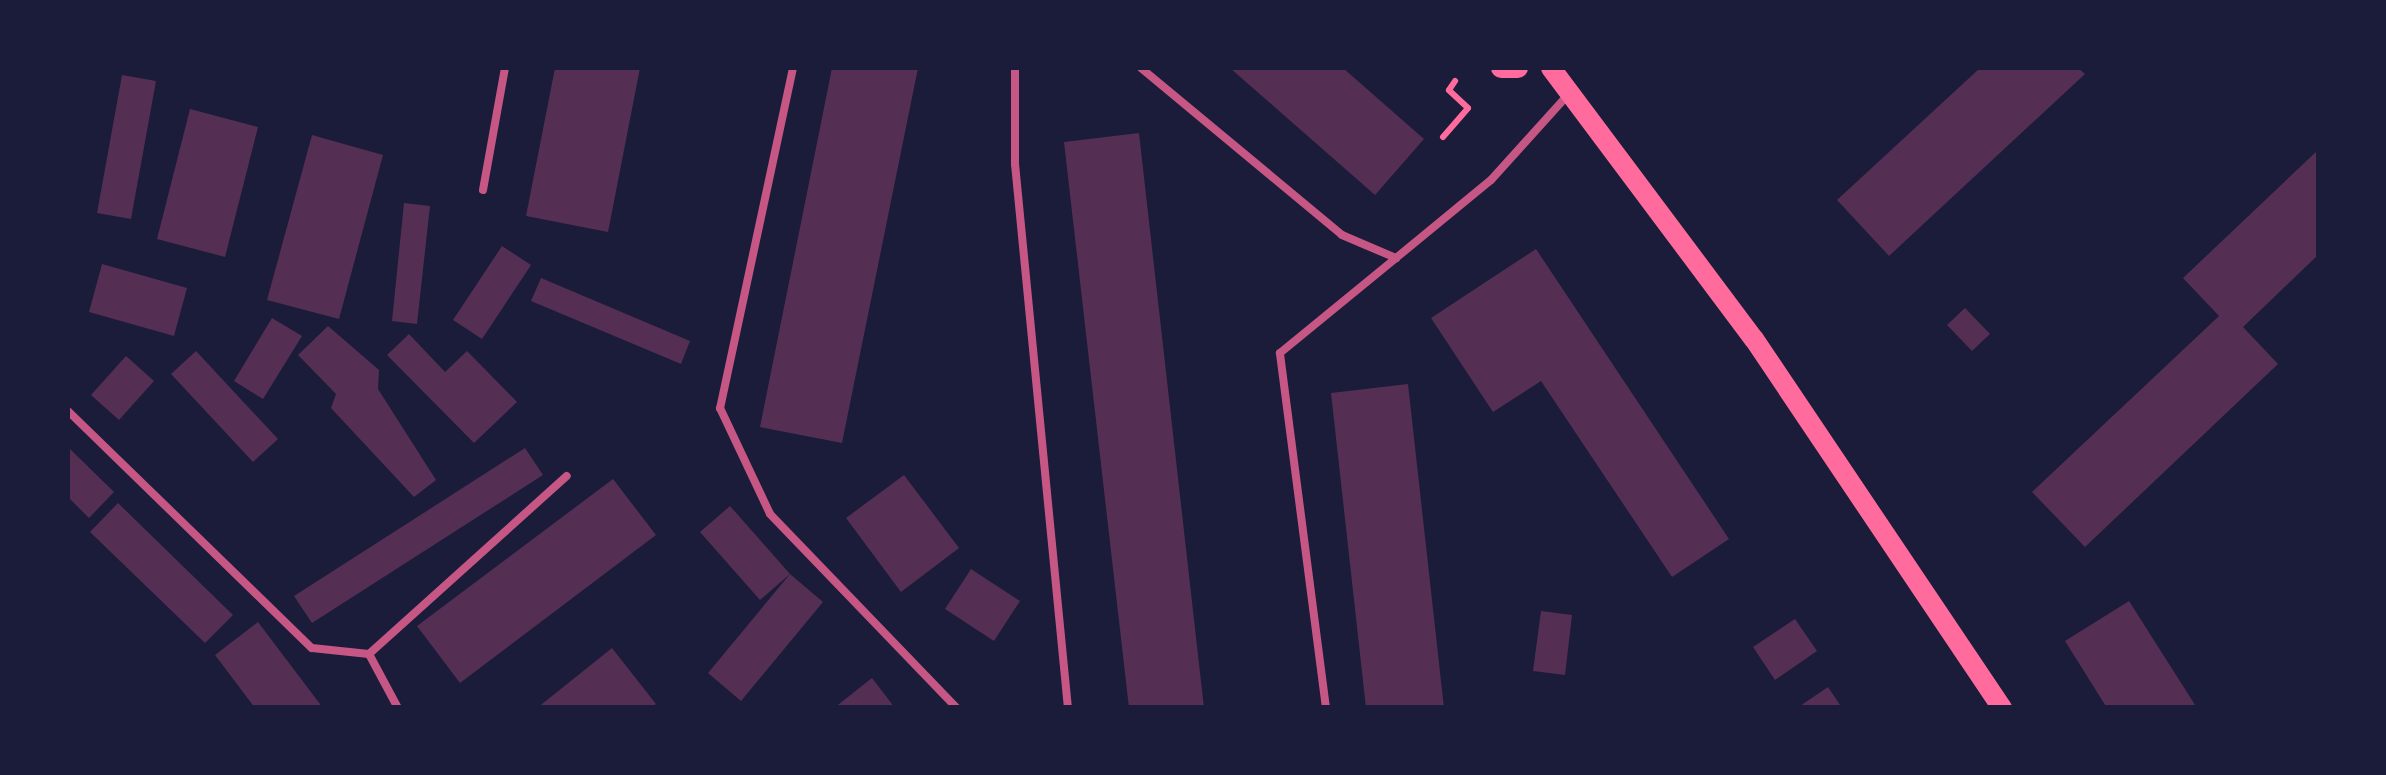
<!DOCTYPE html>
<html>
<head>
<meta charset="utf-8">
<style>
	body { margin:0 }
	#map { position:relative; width:2386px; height:775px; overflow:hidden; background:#1b1b3a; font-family:"DejaVu Sans",sans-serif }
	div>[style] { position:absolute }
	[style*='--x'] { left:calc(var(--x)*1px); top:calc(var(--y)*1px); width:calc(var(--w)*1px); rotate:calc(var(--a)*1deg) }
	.building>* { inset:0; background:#542f53 }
	.path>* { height:6px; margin:-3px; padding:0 3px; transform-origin:3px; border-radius:3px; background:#ff6b9d }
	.service>* { height:8px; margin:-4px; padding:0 4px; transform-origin:4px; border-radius:4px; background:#c65784 }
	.secondary>* { height:20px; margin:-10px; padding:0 10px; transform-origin:10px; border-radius:10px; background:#ff6b9d }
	span { translate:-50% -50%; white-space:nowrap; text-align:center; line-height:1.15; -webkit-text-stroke:10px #1b1b3a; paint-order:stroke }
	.frame { position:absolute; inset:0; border:70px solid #1b1b3a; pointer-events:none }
</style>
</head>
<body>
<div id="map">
	<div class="building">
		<i style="clip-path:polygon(555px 68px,640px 68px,608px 232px,526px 216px)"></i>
		<i style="clip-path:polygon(832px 68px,918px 68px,842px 443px,760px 427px)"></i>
		<i style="clip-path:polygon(1230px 68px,1343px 68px,1424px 139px,1375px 195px)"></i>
		<i style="clip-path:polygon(1980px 68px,2078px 68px,2085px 74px,1889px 256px,1837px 200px)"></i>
		<i style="clip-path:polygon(122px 75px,156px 81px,131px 219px,97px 213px)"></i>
		<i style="clip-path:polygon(190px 109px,258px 127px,225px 257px,157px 239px)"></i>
		<i style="clip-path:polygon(1139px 133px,1204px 708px,1129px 708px,1064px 142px)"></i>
		<i style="clip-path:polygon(312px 135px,383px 155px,339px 319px,267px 300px)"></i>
		<i style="clip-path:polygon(2318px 150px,2318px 255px,2243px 327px,2278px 364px,2085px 547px,2032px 492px,2219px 316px,2183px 278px)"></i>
		<i style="clip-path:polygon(404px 203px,430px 206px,417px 324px,392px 321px)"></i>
		<i style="clip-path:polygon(502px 246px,531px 265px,482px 339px,453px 320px)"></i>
		<i style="clip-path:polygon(1536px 249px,1729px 539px,1672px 577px,1541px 381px,1493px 412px,1431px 318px)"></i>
		<i style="clip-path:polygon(102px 264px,187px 288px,174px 336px,89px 312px)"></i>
		<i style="clip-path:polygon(541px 278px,690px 341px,681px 364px,531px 301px)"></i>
		<i style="clip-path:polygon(1965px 308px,1990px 334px,1972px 351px,1947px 325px)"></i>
		<i style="clip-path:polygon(272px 318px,302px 336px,263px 399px,234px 381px)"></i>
		<i style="clip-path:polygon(328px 326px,379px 370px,378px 389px,436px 480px,414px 497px,331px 408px,336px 394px,298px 355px)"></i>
		<i style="clip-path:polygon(409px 334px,445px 372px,467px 351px,517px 402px,474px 443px,387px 355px)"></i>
		<i style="clip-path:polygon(196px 351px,278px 439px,253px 462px,171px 374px)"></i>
		<i style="clip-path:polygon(126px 356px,154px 381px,119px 420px,91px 395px)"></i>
		<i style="clip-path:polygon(1408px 384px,1444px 708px,1366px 708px,1331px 393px)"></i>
		<i style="clip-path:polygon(68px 447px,114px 492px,89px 518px,68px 497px)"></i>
		<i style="clip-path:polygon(525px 448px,543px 475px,312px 623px,294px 596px)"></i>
		<i style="clip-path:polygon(904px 475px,959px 548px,901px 592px,846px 518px)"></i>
		<i style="clip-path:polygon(613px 479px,656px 535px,460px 683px,417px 626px)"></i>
		<i style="clip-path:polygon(118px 503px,233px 615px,205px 643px,90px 532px)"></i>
		<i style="clip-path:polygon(730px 506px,790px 574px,760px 600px,700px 532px)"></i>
		<i style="clip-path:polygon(971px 569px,1020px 601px,994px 641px,945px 609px)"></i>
		<i style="clip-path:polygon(790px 574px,823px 602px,741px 701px,708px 673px)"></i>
		<i style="clip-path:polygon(2129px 601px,2197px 708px,2107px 708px,2065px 641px)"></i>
		<i style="clip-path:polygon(1541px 611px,1572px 615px,1565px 675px,1533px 671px)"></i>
		<i style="clip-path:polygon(1795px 619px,1817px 651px,1775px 680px,1753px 647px)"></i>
		<i style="clip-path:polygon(258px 622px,323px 708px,255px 708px,215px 655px)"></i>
		<i style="clip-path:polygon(612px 648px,656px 704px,651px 708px,537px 708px)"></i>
		<i style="clip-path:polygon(872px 678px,895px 708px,834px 708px)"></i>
		<i style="clip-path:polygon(1828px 687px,1842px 708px,1797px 708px)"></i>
	</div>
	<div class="path">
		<i style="--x:1443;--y:137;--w:38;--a:-49"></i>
		<i style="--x:1468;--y:108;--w:26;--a:-137"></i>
		<i style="--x:1449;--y:90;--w:11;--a:-56"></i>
	</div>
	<div class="service">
		<i style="--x:793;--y:68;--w:348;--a:102.1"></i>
		<i style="--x:720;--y:408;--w:117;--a:64.7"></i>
		<i style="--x:770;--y:514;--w:269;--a:46.1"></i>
		<i style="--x:1015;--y:68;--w:96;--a:90"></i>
		<i style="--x:1015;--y:164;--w:547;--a:84.44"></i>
		<i style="--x:1141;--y:68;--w:261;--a:39.7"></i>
		<i style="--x:1342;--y:235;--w:59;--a:23.1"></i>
		<i style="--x:1396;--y:258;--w:123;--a:-39.4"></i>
		<i style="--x:1491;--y:180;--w:113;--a:-47.9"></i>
		<i style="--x:483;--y:190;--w:124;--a:-79.8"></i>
		<i style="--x:68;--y:411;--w:340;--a:44.2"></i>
		<i style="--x:312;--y:648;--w:57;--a:6"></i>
		<i style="--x:369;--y:654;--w:266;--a:-42"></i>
		<i style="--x:369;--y:654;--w:61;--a:61.8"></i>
		<i style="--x:1326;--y:708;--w:358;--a:-97.4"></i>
		<i style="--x:1280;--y:353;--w:150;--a:-39.3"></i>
	</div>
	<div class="secondary">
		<i style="--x:1501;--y:68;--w:17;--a:0"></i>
		<i style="--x:1551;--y:68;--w:339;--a:53.2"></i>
		<i style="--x:1754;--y:339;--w:445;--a:56.1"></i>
	</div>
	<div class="frame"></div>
</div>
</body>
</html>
